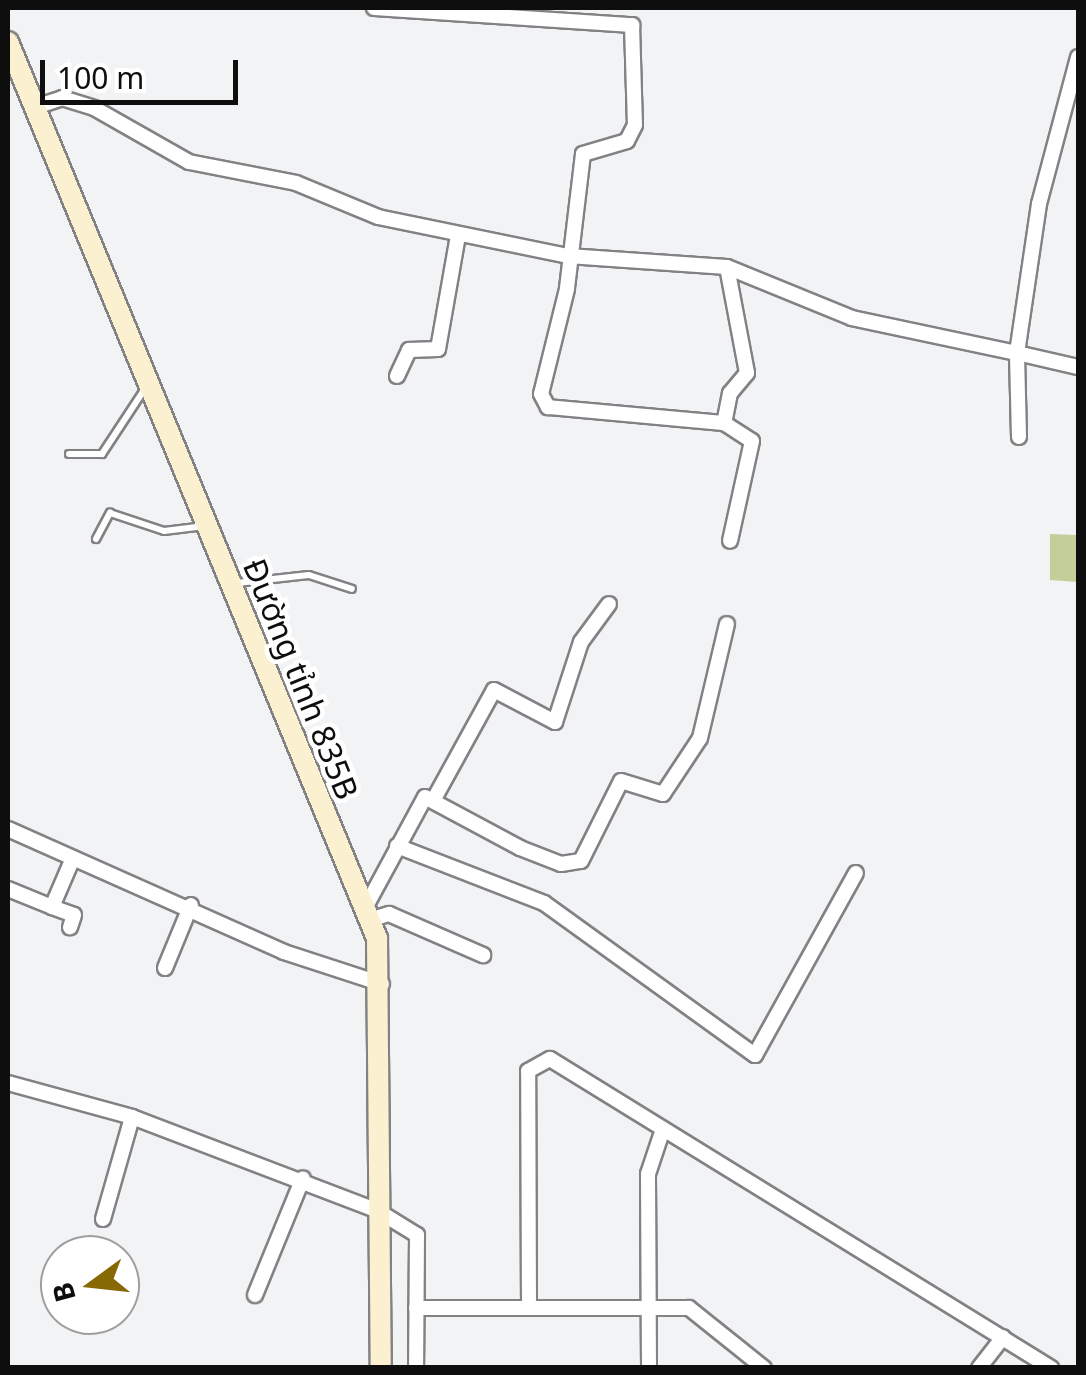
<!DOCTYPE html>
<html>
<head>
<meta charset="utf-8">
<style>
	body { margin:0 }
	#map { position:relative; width:1086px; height:1375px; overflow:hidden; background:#f2f3f4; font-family:"Noto Sans",sans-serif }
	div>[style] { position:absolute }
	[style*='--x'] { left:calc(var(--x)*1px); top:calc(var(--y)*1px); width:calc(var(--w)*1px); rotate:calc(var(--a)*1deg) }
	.green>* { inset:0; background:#c4ce9b }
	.roads { filter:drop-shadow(2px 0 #828284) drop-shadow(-2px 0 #828284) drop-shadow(0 2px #828284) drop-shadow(0 -2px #828284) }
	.service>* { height:6px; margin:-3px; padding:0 3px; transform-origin:3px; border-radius:3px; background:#fff }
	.minor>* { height:14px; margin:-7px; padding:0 7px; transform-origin:7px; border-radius:7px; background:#fff }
	.secondary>* { height:20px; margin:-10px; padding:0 10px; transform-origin:10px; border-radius:10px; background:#fbf1d0 }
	span { translate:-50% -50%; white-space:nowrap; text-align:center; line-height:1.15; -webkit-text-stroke:9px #fff; paint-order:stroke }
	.street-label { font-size:32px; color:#0e0e0f }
	.frame { position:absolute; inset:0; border:10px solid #0e0e0f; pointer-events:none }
	.north { position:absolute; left:40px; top:1235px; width:100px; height:100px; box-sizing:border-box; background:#fff; border:2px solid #9f9f9f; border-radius:50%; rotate:255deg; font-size:28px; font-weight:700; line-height:40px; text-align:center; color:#0e0e0f }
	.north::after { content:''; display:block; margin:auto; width:35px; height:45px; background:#866904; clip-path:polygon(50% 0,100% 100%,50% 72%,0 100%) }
	.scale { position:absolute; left:40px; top:60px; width:198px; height:45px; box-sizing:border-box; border:5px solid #0e0e0f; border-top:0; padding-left:12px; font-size:30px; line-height:35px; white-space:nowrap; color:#0e0e0f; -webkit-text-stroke:8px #fff; paint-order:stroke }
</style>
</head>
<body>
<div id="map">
	<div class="green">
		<i style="clip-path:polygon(1050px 534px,1078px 535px,1078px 582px,1050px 580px)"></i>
	</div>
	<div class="roads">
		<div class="service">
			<i style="--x:69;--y:454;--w:33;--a:0"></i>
			<i style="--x:102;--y:454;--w:80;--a:-56.7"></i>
			<i style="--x:96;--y:539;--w:30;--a:-62"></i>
			<i style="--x:110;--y:513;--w:57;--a:18.4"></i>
			<i style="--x:164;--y:531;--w:41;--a:-7"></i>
			<i style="--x:237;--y:583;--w:72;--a:-6.3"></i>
			<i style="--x:309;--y:575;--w:45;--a:18"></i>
		</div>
		<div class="minor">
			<i style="--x:374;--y:8;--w:259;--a:3.8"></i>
			<i style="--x:632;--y:25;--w:100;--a:88.3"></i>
			<i style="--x:635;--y:125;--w:18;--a:117"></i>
			<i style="--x:627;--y:141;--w:46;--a:163.5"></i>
			<i style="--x:583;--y:154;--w:136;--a:96.8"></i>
			<i style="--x:567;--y:289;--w:108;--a:103.9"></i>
			<i style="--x:541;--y:394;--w:15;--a:62"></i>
			<i style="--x:548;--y:407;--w:177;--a:5.2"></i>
			<i style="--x:32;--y:108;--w:32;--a:-18"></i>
			<i style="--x:62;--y:98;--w:34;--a:17"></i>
			<i style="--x:94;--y:108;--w:109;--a:29.6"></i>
			<i style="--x:189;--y:162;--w:109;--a:11.1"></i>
			<i style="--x:296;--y:183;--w:89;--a:22.5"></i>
			<i style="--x:378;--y:217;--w:194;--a:11.6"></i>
			<i style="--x:568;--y:256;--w:159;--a:4"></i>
			<i style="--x:727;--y:267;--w:135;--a:22.2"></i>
			<i style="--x:852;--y:318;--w:169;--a:12"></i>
			<i style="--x:1017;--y:353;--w:151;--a:-81.6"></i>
			<i style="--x:1039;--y:204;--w:152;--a:-75.1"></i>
			<i style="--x:727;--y:267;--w:108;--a:79.3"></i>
			<i style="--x:747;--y:373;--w:26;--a:130"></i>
			<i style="--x:730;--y:393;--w:31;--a:101"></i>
			<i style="--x:724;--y:423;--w:33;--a:33"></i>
			<i style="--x:752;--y:441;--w:102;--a:102.4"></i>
			<i style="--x:397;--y:376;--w:29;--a:-65"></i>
			<i style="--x:409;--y:350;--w:29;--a:-2"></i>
			<i style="--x:438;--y:349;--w:116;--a:-80"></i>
			<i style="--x:1019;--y:437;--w:84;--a:-91.4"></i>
			<i style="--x:1017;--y:353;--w:63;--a:12.9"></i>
			<i style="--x:434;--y:799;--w:124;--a:-61.2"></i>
			<i style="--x:494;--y:690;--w:69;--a:27.7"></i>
			<i style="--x:555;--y:722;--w:84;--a:-72"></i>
			<i style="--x:581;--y:642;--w:47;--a:-53.6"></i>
			<i style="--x:8;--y:829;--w:302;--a:24"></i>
			<i style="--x:284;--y:952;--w:103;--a:18.1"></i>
			<i style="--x:397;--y:846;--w:158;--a:21.2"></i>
			<i style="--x:544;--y:903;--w:260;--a:35.8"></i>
			<i style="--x:755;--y:1055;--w:208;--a:-61"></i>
			<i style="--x:8;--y:889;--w:48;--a:22.2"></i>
			<i style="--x:52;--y:907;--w:53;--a:-66.8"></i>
			<i style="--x:52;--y:907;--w:23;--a:20"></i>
			<i style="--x:74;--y:915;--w:13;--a:108"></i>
			<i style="--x:364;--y:910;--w:128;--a:-61.6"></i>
			<i style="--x:425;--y:797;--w:108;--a:28.2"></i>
			<i style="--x:520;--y:848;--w:44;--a:21.3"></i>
			<i style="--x:561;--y:864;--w:20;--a:-9"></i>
			<i style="--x:581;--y:861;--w:89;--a:-63.4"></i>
			<i style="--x:621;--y:781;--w:44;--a:17.2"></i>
			<i style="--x:663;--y:794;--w:67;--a:-56.5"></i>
			<i style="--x:700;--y:738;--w:117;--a:-76.7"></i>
			<i style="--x:369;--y:920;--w:21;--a:-17"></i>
			<i style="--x:389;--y:914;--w:103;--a:23.6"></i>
			<i style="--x:165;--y:968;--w:68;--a:-67.6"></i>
			<i style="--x:8;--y:1083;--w:129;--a:15.3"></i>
			<i style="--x:103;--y:1219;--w:106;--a:-74.1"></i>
			<i style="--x:132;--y:1117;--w:263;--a:20.9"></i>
			<i style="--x:378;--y:1211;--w:46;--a:31.6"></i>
			<i style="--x:417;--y:1235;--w:133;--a:90.4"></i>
			<i style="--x:255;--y:1295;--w:126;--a:-67.7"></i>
			<i style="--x:416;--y:1308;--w:273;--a:0"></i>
			<i style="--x:689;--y:1308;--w:96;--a:38.7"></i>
			<i style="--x:529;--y:1308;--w:237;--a:-90.2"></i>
			<i style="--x:528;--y:1071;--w:25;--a:-29"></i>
			<i style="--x:550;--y:1059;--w:589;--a:31.66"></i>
			<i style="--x:649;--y:1368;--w:194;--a:-90.3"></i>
			<i style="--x:648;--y:1174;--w:41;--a:-71.6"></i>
			<i style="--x:979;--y:1368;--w:39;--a:-52"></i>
		</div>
		<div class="secondary">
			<i style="--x:8;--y:42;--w:969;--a:67.62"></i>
			<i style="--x:377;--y:938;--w:430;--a:89.5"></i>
		</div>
	</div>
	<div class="street-label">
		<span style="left:301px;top:679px;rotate:68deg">Đường tỉnh 835B</span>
	</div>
	<div class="frame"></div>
	<div class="north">B</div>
	<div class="scale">100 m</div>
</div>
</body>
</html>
